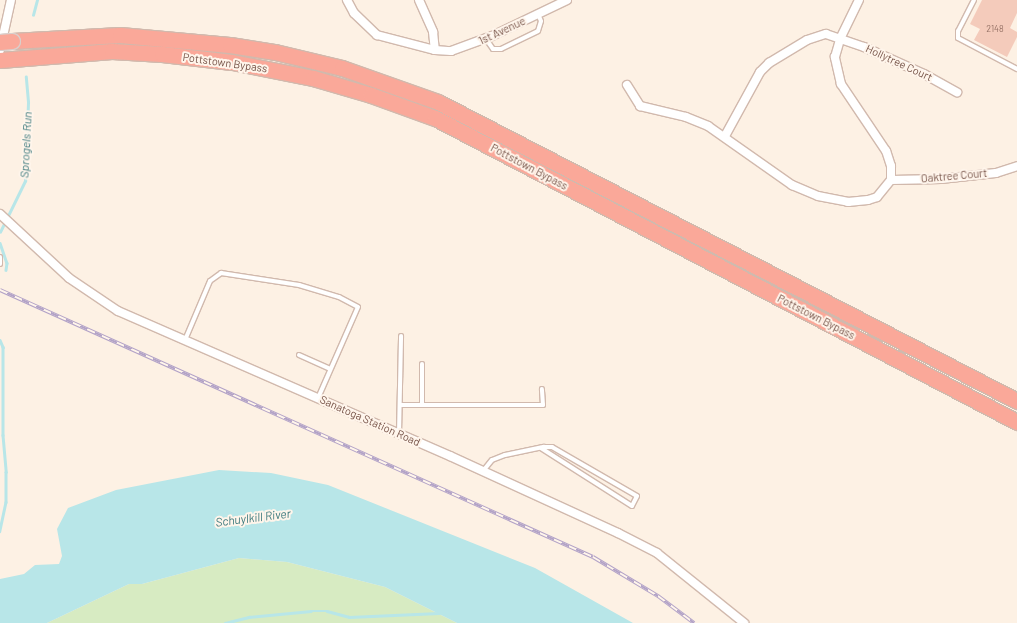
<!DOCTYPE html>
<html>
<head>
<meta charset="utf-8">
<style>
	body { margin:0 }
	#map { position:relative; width:1017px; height:623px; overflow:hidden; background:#fdf1e4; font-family:Barlow,sans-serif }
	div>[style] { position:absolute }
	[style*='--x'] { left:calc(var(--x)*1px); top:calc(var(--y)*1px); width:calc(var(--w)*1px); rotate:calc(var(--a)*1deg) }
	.green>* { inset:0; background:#d7ebc2 }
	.water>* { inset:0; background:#b8e6e8 }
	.stream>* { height:2.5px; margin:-1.25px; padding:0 1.25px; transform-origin:1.25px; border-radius:1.25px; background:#b8e6e8 }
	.building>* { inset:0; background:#f4cbbb }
	.roads { filter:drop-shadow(1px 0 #d1b9ad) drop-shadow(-1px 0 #d1b9ad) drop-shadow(0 1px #d1b9ad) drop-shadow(0 -1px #d1b9ad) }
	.service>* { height:4px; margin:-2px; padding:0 2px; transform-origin:2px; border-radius:2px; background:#fff }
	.minor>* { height:8px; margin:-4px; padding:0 4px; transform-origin:4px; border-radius:4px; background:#fff }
	.motorway>* { height:15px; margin:-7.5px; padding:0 7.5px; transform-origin:7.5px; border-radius:7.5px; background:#faa899 }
	.rail>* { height:4px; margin-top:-2px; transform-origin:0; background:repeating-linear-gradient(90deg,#fff5eb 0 8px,#b2a2c7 0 16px); box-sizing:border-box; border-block:1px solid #b2a2c7 }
	.bridges { filter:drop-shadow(1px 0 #d9cfcc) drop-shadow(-1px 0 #d9cfcc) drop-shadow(0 1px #d9cfcc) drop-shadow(0 -1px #d9cfcc) }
	.motorway-bridge>* { height:15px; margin:-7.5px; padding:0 7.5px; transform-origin:7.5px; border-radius:7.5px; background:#faa899 }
	span { translate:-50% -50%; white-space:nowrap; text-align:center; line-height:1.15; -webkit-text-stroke:4px #fff5eb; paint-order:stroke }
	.number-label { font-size:9px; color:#967266 }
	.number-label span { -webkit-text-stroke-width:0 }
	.street-label { font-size:11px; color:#775449 }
	.water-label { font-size:12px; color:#3c797d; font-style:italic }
</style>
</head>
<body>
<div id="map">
	<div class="green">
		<i style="clip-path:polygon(239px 558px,287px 562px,385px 587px,457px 623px,47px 623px,129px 584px,142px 584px)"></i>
	</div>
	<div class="water">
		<i style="clip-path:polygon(219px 470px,271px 473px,328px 485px,535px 568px,633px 623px,457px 623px,385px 587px,287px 562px,239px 558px,142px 584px,129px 584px,47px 623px,0 623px,0 579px,24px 574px,35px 565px,59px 564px,62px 556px,57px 529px,68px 508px,116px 490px)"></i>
	</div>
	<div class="stream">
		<i style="--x:33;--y:15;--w:16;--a:-75"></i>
		<i style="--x:0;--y:232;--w:57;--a:-63.9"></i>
		<i style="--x:25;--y:181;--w:79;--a:-87.8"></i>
		<i style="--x:28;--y:102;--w:25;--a:-95"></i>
		<i style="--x:0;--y:243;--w:21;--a:71"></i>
		<i style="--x:7;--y:263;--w:7;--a:98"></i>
		<i style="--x:0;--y:340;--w:8;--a:67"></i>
		<i style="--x:3;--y:347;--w:88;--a:90"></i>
		<i style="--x:3;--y:435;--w:37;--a:85"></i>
		<i style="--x:6;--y:472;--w:30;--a:90"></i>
		<i style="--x:6;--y:502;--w:30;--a:102"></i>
		<i style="--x:225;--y:623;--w:25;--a:-14"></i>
		<i style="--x:249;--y:617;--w:62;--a:-5.5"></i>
		<i style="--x:311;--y:611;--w:16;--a:0"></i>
		<i style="--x:327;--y:611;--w:23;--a:15"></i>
		<i style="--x:349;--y:617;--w:90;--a:-2.5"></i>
	</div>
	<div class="building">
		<i style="clip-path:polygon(982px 0,1017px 0,1017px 13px,1010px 28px,1017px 32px,1017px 37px,1007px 57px,974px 40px,980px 29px,970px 24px)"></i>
	</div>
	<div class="roads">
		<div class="service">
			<i style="--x:974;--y:0;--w:35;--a:117"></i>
			<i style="--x:958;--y:31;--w:7;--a:90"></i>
			<i style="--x:958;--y:38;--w:67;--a:27.7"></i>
			<i style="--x:486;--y:39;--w:12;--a:55"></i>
			<i style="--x:493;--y:49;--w:8;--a:0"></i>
			<i style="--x:501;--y:49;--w:41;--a:-25.9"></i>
			<i style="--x:538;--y:31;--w:10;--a:-73"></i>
			<i style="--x:541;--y:21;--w:8;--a:-113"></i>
			<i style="--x:0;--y:257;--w:7;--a:90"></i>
			<i style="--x:185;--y:340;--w:64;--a:-67"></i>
			<i style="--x:210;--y:281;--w:14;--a:-36"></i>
			<i style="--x:221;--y:273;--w:79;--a:8.7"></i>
			<i style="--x:299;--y:285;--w:42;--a:16.7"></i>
			<i style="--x:339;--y:297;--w:21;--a:28"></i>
			<i style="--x:358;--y:307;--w:99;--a:113.7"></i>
			<i style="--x:299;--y:355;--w:34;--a:24"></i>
			<i style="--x:400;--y:405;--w:143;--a:0"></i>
			<i style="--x:543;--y:405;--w:16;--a:-94"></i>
			<i style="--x:422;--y:405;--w:41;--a:-90"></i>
			<i style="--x:399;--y:434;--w:98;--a:-88.8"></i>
			<i style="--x:483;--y:471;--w:14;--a:-51"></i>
			<i style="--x:492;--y:460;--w:14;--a:-21"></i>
			<i style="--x:505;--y:455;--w:40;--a:-12"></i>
			<i style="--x:544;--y:447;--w:8;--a:0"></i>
			<i style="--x:552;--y:447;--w:98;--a:30"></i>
			<i style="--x:637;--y:496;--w:11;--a:117"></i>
			<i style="--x:632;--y:506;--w:108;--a:-147.5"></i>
		</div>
		<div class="minor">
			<i style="--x:347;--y:0;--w:15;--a:62"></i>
			<i style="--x:354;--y:13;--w:32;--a:44"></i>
			<i style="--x:377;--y:35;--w:60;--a:14.5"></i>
			<i style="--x:435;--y:50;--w:16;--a:4"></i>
			<i style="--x:451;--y:51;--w:44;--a:-20.1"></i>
			<i style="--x:492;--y:36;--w:83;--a:-25.6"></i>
			<i style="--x:419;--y:0;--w:35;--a:66"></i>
			<i style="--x:433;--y:32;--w:18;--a:84"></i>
			<i style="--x:0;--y:50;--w:51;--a:-77.6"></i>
			<i style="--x:627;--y:85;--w:25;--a:58"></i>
			<i style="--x:640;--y:106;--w:47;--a:13.4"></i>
			<i style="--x:686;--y:117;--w:24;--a:22"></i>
			<i style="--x:708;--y:126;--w:103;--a:35.1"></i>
			<i style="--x:792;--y:185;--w:28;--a:23"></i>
			<i style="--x:818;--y:196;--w:31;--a:11"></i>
			<i style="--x:848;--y:202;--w:20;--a:-6"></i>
			<i style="--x:868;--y:200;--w:9;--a:-18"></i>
			<i style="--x:877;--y:197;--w:22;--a:-51"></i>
			<i style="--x:891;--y:180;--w:14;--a:-90"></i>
			<i style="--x:891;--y:166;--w:16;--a:-108"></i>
			<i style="--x:886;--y:151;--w:81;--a:-123.9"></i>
			<i style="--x:841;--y:84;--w:28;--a:-103"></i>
			<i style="--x:835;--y:57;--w:19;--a:-74"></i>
			<i style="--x:840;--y:39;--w:43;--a:-64"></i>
			<i style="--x:725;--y:136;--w:73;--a:-61.3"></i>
			<i style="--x:760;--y:72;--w:13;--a:-45"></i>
			<i style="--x:769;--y:63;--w:44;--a:-31.2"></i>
			<i style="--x:807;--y:40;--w:20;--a:-18"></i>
			<i style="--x:826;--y:34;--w:40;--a:18.9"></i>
			<i style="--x:864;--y:47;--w:66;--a:24.2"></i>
			<i style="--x:924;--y:74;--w:38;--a:29"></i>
			<i style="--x:891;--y:180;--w:50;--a:-1.1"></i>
			<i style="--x:941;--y:179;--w:55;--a:-6.2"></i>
			<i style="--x:996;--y:173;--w:22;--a:-18"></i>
			<i style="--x:0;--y:214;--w:94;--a:42.8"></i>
			<i style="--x:69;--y:278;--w:59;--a:34"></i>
			<i style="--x:118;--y:311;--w:362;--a:23.6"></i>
			<i style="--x:450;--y:456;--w:185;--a:24.6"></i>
			<i style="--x:618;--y:533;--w:44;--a:27.1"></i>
			<i style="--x:657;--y:553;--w:112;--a:38.8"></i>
		</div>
		<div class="motorway">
			<i style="--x:12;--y:41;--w:108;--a:-3.2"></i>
			<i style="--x:120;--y:35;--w:110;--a:5.2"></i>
			<i style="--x:230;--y:45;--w:46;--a:8.8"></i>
			<i style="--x:275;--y:52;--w:69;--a:13.4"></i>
			<i style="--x:342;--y:68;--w:102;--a:19.5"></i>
			<i style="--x:438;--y:102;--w:652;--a:27.31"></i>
			<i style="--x:0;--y:60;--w:112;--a:-4.6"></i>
			<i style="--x:112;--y:51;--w:50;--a:3.4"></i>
			<i style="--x:162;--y:54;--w:70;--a:6.5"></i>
			<i style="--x:232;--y:62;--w:83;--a:11.2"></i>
			<i style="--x:313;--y:78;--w:60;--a:16.3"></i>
			<i style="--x:371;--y:95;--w:68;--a:19.8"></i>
			<i style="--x:435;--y:118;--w:657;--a:27.58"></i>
		</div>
	</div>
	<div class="rail">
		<i style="--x:0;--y:290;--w:650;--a:24.24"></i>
		<i style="--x:593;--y:557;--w:76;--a:31"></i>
		<i style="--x:658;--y:596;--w:45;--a:36.9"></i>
	</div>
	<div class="bridges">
		<div class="motorway-bridge">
			<i style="--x:0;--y:42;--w:12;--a:-5"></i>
		</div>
	</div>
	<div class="number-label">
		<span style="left:995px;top:29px">2148</span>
	</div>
	<div class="street-label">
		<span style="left:502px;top:31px;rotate:-25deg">1st Avenue</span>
		<span style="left:225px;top:63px;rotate:8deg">Pottstown Bypass</span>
		<span style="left:899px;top:63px;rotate:25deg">Hollytree Court</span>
		<span style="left:529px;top:167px;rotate:28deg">Pottstown Bypass</span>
		<span style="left:954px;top:176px;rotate:-5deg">Oaktree Court</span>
		<span style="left:816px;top:317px;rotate:27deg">Pottstown Bypass</span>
		<span style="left:370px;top:421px;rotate:24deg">Sanatoga Station Road</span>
	</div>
	<div class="water-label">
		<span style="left:26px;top:145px;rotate:-87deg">Sprogels Run</span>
		<span style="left:253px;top:518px;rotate:-7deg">Schuylkill River</span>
	</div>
</div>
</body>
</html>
